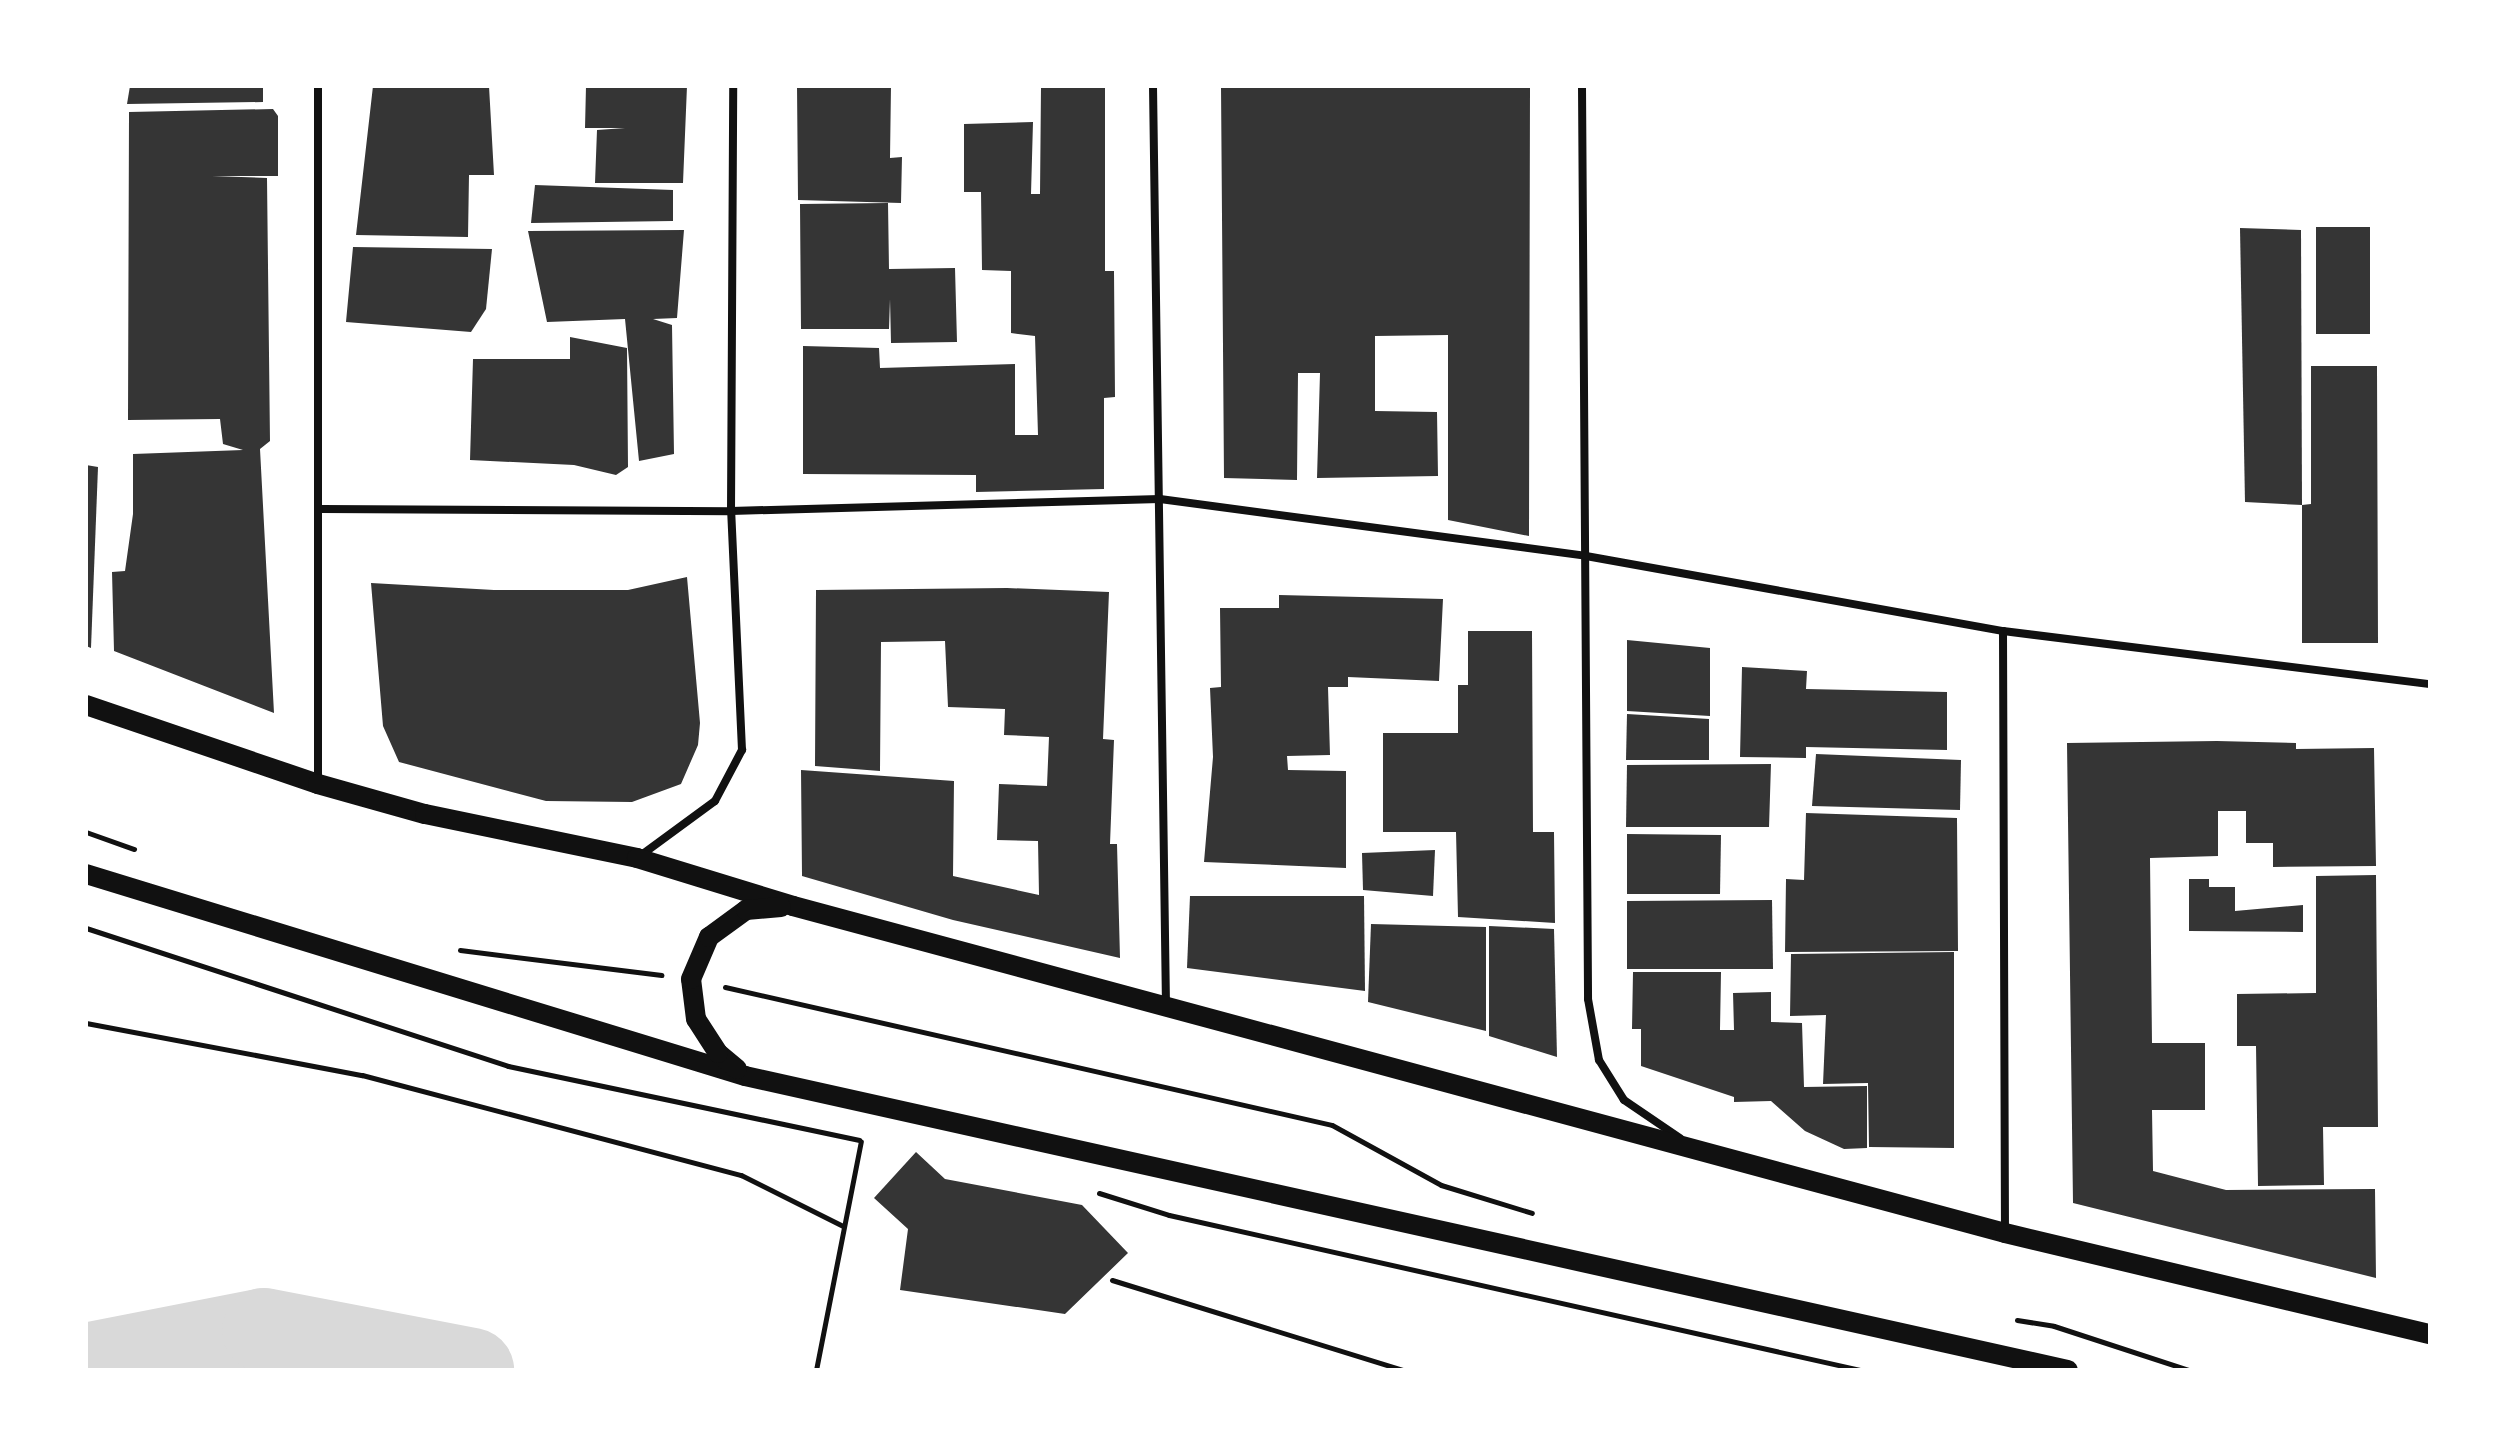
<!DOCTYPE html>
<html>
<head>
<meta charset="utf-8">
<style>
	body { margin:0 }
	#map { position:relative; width:2516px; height:1456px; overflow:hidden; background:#fff; font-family:Ubuntu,sans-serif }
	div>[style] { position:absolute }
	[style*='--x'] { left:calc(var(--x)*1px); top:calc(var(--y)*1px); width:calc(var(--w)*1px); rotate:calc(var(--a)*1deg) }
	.river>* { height:84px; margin:-42px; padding:0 42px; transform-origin:42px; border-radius:42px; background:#d9d9d9 }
	.building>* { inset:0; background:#353535 }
	.path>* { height:5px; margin:-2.5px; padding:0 2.5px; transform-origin:2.5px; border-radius:2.5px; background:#111 }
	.minor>* { height:8px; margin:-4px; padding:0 4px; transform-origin:4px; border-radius:4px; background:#111 }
	.primary>* { height:20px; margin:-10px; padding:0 10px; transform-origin:10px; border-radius:10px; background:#111 }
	span { translate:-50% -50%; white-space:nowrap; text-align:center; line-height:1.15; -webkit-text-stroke:7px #fff; paint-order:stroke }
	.frame { position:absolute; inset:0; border:88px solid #fff; pointer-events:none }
</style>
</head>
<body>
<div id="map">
	<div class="river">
		<i style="--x:86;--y:1365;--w:181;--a:-11.1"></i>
		<i style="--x:264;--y:1330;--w:212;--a:10.9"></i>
	</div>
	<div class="building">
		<i style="clip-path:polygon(130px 86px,263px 86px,263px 102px,127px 104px)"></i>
		<i style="clip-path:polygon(373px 86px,489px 86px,494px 175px,469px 175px,468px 237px,356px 235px)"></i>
		<i style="clip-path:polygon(586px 86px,687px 86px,683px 183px,595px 183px,597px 130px,625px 128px,585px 128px)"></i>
		<i style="clip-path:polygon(797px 86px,891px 86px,890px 158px,902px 157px,901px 203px,798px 200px)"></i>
		<i style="clip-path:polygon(1041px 86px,1105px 86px,1105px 271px,1114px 271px,1115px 397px,1104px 398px,1104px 489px,976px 492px,976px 475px,803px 474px,803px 346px,879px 348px,880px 368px,1015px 364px,1015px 435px,1038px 435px,1035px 336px,1011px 333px,1011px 271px,982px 270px,981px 192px,964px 192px,964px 124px,1033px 122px,1031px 194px,1040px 194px)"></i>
		<i style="clip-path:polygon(1221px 86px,1530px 86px,1529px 536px,1448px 520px,1448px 335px,1375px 336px,1375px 411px,1437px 412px,1438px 476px,1317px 478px,1320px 373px,1298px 373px,1297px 480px,1224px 478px)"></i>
		<i style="clip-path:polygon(273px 109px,278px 116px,278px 176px,212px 176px,267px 178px,270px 441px,260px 449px,274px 713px,114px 651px,112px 572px,125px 571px,133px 514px,133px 454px,243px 450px,223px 444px,220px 419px,128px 420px,129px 112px)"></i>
		<i style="clip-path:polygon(535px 185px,673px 190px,673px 221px,531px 223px)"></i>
		<i style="clip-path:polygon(888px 203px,889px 269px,955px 268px,957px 342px,891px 343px,890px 299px,889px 329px,801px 329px,800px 204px)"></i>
		<i style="clip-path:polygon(2316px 227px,2370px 227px,2370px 334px,2316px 334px)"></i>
		<i style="clip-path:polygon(2240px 228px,2301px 230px,2302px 505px,2245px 502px)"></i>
		<i style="clip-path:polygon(684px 230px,677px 318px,653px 319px,672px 325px,674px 454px,639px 461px,625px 319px,547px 322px,528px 231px)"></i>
		<i style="clip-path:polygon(353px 247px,492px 249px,486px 309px,471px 332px,346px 322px)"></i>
		<i style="clip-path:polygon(570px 337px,627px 348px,628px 467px,616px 475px,574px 465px,470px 460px,473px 359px,570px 359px)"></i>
		<i style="clip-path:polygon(2311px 366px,2377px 366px,2378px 643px,2302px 643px,2302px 505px,2311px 504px)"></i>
		<i style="clip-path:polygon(86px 465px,98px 467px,91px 648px,86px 646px)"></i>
		<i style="clip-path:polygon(687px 577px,700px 723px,698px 745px,681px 784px,632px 802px,546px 801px,399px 762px,383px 726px,371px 583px,494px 590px,628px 590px)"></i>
		<i style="clip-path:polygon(1007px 588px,1109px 592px,1103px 739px,1114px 740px,1110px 844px,1117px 844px,1120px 958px,953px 920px,802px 876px,801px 770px,954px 781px,953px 876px,1039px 895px,1038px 841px,997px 840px,999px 784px,1047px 786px,1049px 737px,1004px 735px,1005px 709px,948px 707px,945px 641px,881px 642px,880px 771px,815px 766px,816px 590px)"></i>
		<i style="clip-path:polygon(1279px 595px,1443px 599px,1439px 681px,1348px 677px,1348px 687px,1328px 687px,1330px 755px,1287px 756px,1288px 770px,1346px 771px,1346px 868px,1204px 862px,1213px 757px,1210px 688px,1221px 687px,1220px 608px,1279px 608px)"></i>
		<i style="clip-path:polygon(1468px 631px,1532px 631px,1533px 832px,1554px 832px,1555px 923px,1458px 917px,1456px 832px,1383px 832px,1383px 733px,1458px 733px,1458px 685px,1468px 685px)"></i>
		<i style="clip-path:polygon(1627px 640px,1710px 648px,1710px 716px,1627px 711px)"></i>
		<i style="clip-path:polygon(1742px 667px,1807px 671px,1806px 689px,1947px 692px,1947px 750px,1806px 747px,1806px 758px,1740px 757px)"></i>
		<i style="clip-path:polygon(1627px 714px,1709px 719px,1709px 760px,1626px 760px)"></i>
		<i style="clip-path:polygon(2217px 741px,2296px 743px,2296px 749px,2374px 748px,2376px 866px,2273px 867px,2273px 843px,2246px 843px,2246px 811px,2218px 811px,2218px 856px,2150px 858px,2152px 1043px,2205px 1043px,2205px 1110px,2152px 1110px,2153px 1171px,2226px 1190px,2375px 1189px,2376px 1278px,2073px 1203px,2067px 743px)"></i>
		<i style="clip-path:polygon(1816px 754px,1961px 760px,1960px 810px,1812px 806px)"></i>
		<i style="clip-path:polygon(1771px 764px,1769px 827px,1626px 827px,1627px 765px)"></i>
		<i style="clip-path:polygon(1806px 813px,1957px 818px,1958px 951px,1785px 952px,1786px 879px,1804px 880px)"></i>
		<i style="clip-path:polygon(1627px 834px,1721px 835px,1720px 894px,1627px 894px)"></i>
		<i style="clip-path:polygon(1435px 850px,1433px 896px,1363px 890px,1362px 853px)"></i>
		<i style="clip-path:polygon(2376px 875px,2378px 1127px,2323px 1127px,2324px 1185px,2258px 1186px,2256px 1046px,2237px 1046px,2237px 994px,2316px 993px,2316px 876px)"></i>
		<i style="clip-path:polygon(2189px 879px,2209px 879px,2209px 887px,2235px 887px,2235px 911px,2303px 905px,2303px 932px,2189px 931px)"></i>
		<i style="clip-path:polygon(1190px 896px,1364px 896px,1365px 991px,1187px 968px)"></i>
		<i style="clip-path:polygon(1772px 900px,1773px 969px,1627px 969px,1627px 901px)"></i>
		<i style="clip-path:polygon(1371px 924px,1486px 927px,1486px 1031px,1368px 1002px)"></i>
		<i style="clip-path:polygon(1489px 926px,1554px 929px,1557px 1057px,1489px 1036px)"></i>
		<i style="clip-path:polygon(1954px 952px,1954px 1148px,1869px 1147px,1868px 1083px,1823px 1084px,1826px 1015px,1790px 1016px,1791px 954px)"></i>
		<i style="clip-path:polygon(1633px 972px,1721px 972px,1720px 1030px,1734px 1030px,1733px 993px,1771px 992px,1771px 1022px,1802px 1023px,1804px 1087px,1867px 1086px,1867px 1148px,1844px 1149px,1805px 1131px,1771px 1101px,1734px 1102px,1734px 1097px,1641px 1066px,1641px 1029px,1632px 1029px)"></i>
		<i style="clip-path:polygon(916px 1152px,945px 1179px,1082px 1205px,1128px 1253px,1065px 1314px,900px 1290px,908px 1229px,874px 1198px)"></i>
	</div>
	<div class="path">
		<i style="--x:86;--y:832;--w:51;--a:19.5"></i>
		<i style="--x:86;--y:928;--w:444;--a:18.1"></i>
		<i style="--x:508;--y:1066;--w:359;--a:11.9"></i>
		<i style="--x:460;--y:950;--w:203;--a:7.1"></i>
		<i style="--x:725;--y:987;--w:622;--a:12.81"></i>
		<i style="--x:1332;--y:1125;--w:124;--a:28.8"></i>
		<i style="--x:1441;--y:1185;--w:95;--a:17.1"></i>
		<i style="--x:86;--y:1023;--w:281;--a:10.7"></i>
		<i style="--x:362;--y:1075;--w:392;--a:14.8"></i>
		<i style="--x:741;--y:1175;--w:114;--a:26.6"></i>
		<i style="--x:1099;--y:1193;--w:73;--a:17.4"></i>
		<i style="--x:1169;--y:1215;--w:708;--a:12.64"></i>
		<i style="--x:1112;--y:1280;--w:304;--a:17.2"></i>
		<i style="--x:2017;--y:1320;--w:37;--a:9"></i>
		<i style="--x:2054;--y:1326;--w:142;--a:18.1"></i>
		<i style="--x:816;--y:1370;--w:233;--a:-78.9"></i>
	</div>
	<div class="minor">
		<i style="--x:1153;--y:86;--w:919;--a:89.19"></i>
		<i style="--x:1582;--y:86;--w:913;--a:89.62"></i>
		<i style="--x:1588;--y:999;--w:62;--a:79.8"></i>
		<i style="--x:1599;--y:1060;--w:47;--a:58"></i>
		<i style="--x:1624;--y:1100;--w:68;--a:34.2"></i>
		<i style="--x:322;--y:509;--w:409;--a:0.3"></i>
		<i style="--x:731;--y:511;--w:429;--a:-1.6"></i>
		<i style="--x:1160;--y:499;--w:430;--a:7.6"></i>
		<i style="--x:1586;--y:556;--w:424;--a:10.2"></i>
		<i style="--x:2003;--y:631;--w:430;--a:7.1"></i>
		<i style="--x:2003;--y:631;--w:599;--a:89.81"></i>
		<i style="--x:318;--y:783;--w:697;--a:-90"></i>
		<i style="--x:640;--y:856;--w:93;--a:-36.3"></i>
		<i style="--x:715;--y:801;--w:58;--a:-62.1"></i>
		<i style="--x:742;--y:750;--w:239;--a:-92.6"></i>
		<i style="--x:731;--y:511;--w:425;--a:-89.7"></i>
	</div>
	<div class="primary">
		<i style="--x:86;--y:705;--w:245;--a:18.8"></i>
		<i style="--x:318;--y:784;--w:111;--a:15.7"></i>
		<i style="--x:425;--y:814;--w:217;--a:11.7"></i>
		<i style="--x:637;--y:858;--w:163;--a:17.1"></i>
		<i style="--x:793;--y:906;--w:1255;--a:15.1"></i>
		<i style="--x:2005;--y:1233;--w:437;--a:13.4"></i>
		<i style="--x:86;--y:874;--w:689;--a:17.04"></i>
		<i style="--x:745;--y:1076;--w:1355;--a:12.53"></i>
		<i style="--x:737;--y:1069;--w:25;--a:-140"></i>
		<i style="--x:718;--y:1053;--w:40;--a:-122.9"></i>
		<i style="--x:696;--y:1019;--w:40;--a:-97.1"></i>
		<i style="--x:691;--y:979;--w:46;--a:-66.8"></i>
		<i style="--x:709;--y:937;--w:46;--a:-36.1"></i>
		<i style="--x:746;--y:910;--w:35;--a:-5"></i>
	</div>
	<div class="frame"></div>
</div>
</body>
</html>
